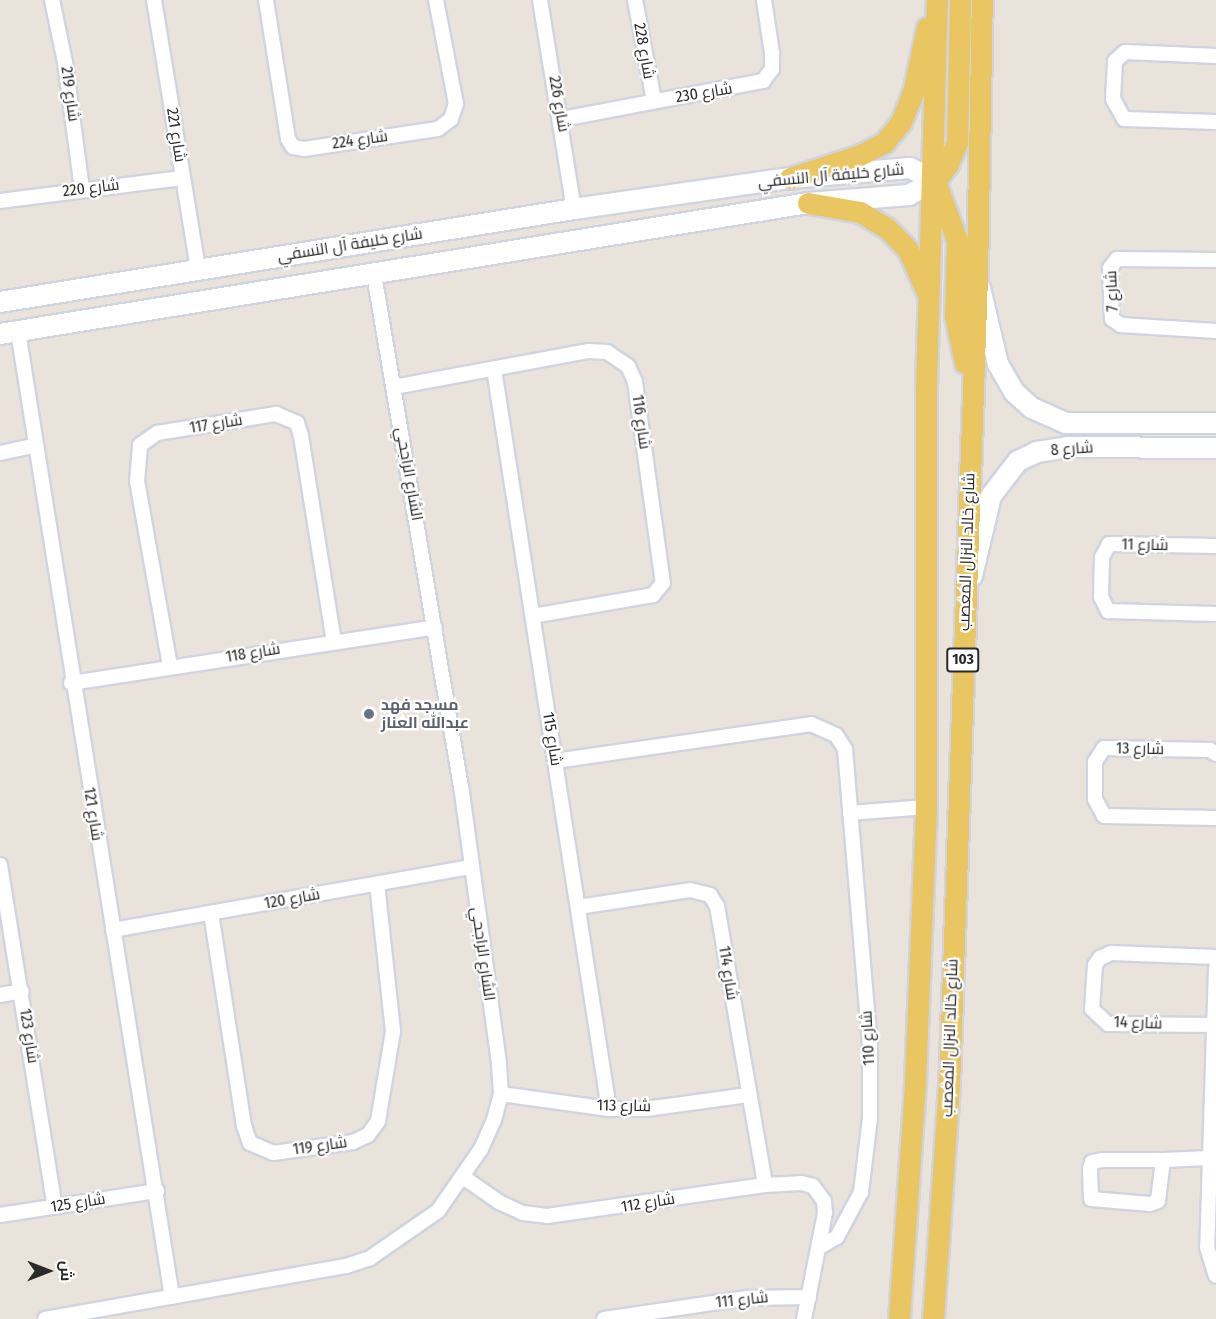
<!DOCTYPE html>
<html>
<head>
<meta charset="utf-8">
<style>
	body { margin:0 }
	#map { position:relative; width:1216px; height:1319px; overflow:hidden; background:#eae3db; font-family:"Fira Sans Condensed",Cairo,sans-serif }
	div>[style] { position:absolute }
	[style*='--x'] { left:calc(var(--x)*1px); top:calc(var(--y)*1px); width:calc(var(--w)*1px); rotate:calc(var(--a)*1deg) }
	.roads { filter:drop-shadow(2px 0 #d0d4e1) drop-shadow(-2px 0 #d0d4e1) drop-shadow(0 2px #d0d4e1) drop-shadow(0 -2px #d0d4e1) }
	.street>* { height:14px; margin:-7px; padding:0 7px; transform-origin:7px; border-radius:7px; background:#fff }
	.secondary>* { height:20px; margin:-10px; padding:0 10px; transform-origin:10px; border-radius:10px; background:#fff }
	.primary>* { height:21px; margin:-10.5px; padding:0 10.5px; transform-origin:10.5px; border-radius:10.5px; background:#e9c661 }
	.dots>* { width:16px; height:16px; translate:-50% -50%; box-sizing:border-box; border:3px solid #fff; border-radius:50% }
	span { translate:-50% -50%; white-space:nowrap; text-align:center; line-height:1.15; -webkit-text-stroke:4.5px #fff; paint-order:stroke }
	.shield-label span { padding:2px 4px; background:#fff; border:2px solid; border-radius:4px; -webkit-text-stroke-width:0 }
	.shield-label { font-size:15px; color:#292929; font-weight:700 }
	.street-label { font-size:16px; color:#292929 }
	.worship-label { font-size:16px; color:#5b616d; font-weight:700 }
	.left { translate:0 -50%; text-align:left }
	.north { position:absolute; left:18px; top:1241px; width:60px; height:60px; -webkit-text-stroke:4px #fff; paint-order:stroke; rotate:90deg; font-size:16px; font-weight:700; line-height:24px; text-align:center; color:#292929 }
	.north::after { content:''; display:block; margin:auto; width:21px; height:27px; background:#292929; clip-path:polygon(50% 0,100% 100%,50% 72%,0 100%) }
</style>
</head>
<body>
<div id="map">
	<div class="roads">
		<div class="street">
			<i style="--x:52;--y:0;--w:63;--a:78.2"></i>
			<i style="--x:65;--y:62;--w:128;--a:82.4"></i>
			<i style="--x:154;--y:0;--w:274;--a:80.7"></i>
			<i style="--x:266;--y:0;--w:141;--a:81"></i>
			<i style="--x:288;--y:139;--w:9;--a:58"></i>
			<i style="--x:293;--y:147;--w:11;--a:10"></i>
			<i style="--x:304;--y:149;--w:135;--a:-8.5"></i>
			<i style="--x:438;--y:129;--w:16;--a:-38"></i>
			<i style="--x:451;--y:119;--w:16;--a:-72"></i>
			<i style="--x:456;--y:104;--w:106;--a:-100.9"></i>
			<i style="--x:540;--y:0;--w:212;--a:80.8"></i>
			<i style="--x:635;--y:0;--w:103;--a:79.3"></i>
			<i style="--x:1216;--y:56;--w:91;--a:-177.5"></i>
			<i style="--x:1125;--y:52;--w:13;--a:138"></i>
			<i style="--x:1115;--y:61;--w:38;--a:93"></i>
			<i style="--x:1113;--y:99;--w:23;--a:61"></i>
			<i style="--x:1124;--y:119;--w:92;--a:1.9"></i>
			<i style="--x:562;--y:119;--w:205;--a:-10.7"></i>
			<i style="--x:763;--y:81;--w:15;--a:-53"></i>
			<i style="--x:772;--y:69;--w:16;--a:-90"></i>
			<i style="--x:772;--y:53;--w:54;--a:-98.6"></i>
			<i style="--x:0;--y:201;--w:184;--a:-7.2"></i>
			<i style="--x:1216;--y:260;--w:99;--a:-179.4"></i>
			<i style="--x:1117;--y:259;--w:11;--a:128"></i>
			<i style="--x:1110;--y:268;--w:51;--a:87.8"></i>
			<i style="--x:1112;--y:319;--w:11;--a:34"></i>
			<i style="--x:1121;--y:325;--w:95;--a:3.6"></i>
			<i style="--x:18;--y:331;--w:978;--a:80.94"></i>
			<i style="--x:494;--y:369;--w:749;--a:81.17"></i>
			<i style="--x:394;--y:387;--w:198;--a:-10.5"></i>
			<i style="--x:589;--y:351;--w:18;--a:3"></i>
			<i style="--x:607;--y:352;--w:25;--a:34"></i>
			<i style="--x:628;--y:366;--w:17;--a:66"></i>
			<i style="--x:635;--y:382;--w:203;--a:82.1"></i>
			<i style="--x:663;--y:583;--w:16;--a:130"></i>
			<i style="--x:653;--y:595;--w:122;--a:170.1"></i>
			<i style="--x:0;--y:453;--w:34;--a:-12"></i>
			<i style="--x:1216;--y:546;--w:107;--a:-178.9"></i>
			<i style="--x:1109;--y:544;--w:15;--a:118"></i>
			<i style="--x:1102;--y:557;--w:40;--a:91.4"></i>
			<i style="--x:1101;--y:597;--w:16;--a:63"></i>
			<i style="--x:1108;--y:611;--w:108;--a:1.6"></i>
			<i style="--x:170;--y:666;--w:188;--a:-100.1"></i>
			<i style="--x:137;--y:481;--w:36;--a:-85"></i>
			<i style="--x:140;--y:445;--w:21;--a:-35"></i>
			<i style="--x:157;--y:433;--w:121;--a:-9.1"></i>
			<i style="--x:276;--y:414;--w:23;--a:23"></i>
			<i style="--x:297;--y:423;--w:14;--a:73"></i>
			<i style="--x:301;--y:436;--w:208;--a:80.9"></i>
			<i style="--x:71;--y:683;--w:368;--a:-8.7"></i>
			<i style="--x:1216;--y:754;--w:7;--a:-146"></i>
			<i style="--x:1210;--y:750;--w:106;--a:-178.9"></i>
			<i style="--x:1104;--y:748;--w:17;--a:123"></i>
			<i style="--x:1095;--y:762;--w:37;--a:90"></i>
			<i style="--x:1095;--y:799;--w:19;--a:62"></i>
			<i style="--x:1104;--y:816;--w:112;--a:1"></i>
			<i style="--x:555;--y:761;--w:259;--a:-8.2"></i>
			<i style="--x:811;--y:724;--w:27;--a:24"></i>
			<i style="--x:836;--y:735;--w:17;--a:57"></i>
			<i style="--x:845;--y:749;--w:296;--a:85.2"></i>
			<i style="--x:870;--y:1044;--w:74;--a:90"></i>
			<i style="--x:870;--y:1118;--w:75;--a:96.9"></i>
			<i style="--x:861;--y:1192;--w:51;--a:118.1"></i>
			<i style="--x:837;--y:1237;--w:20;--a:150"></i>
			<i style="--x:850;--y:813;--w:76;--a:-4.5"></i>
			<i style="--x:0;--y:865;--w:346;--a:80.9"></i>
			<i style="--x:578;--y:907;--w:113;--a:-8.6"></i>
			<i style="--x:690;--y:890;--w:21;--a:14"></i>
			<i style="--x:710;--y:895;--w:13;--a:58"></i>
			<i style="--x:717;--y:906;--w:283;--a:80.2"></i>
			<i style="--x:211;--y:913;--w:216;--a:81.2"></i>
			<i style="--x:244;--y:1126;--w:18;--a:71"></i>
			<i style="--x:250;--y:1143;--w:25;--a:23"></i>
			<i style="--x:273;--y:1153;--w:81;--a:-7.8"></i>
			<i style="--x:353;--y:1142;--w:17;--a:-25"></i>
			<i style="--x:368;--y:1135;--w:17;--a:-54"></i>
			<i style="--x:378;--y:1121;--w:91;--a:-80.5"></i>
			<i style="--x:393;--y:1031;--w:148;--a:-96.2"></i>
			<i style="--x:113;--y:930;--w:364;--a:-10"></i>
			<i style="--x:1216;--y:968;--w:279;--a:91.8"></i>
			<i style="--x:1207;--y:1247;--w:30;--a:73"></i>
			<i style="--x:0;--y:995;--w:22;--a:-10"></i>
			<i style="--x:1215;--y:1025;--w:107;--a:-179.5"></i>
			<i style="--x:1108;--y:1024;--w:22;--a:-137"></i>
			<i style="--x:1092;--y:1009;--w:44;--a:-86.1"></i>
			<i style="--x:1095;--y:965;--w:9;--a:-54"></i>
			<i style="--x:1100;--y:958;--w:12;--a:-24"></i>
			<i style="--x:1111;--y:953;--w:105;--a:2.2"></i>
			<i style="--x:501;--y:1094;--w:109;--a:7.9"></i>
			<i style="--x:609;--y:1109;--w:37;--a:0"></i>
			<i style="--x:646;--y:1109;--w:103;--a:-7.8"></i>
			<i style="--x:1102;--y:1160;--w:61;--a:0"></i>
			<i style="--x:1163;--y:1160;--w:41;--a:97"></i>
			<i style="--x:1158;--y:1201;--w:9;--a:159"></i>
			<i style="--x:1150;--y:1204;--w:59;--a:-175.2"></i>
			<i style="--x:1091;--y:1199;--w:30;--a:-92"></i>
			<i style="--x:1090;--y:1169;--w:7;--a:-74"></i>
			<i style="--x:1092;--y:1162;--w:10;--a:-11"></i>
			<i style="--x:1163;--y:1160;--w:47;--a:-2.4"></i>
			<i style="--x:463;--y:1177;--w:44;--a:34.8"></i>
			<i style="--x:499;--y:1202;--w:26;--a:25"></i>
			<i style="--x:523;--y:1213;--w:24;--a:7"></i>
			<i style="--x:547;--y:1216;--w:220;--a:-8.1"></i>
			<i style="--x:765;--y:1185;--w:36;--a:-3"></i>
			<i style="--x:801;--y:1183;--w:12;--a:14"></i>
			<i style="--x:813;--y:1186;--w:19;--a:54"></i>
			<i style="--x:824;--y:1201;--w:12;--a:85"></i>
			<i style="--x:825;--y:1213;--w:108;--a:101.2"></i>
			<i style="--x:0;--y:1215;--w:159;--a:-8.7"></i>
			<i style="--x:45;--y:1319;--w:306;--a:-10"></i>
			<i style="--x:346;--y:1266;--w:25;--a:-18"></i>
			<i style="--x:370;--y:1258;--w:83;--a:-34.7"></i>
			<i style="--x:438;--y:1211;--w:75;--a:-55.3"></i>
			<i style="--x:481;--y:1149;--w:32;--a:-66"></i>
			<i style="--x:494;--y:1120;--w:27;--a:-75"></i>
			<i style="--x:501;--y:1094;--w:31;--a:-94"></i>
			<i style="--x:499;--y:1063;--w:279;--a:-97.8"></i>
			<i style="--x:461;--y:787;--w:520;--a:-99.63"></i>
			<i style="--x:604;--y:1319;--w:145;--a:-8.4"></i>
			<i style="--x:747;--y:1298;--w:62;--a:-0.9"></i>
		</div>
		<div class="secondary">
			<i style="--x:980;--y:288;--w:78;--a:76.7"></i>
			<i style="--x:998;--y:364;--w:32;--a:60"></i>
			<i style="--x:1014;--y:392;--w:24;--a:42"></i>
			<i style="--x:1032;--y:408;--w:36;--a:24"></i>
			<i style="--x:1065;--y:423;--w:151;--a:0"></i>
			<i style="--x:0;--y:302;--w:581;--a:-9.2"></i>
			<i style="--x:574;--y:209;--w:218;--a:-8.2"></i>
			<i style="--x:790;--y:178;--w:120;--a:-4.8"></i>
			<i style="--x:910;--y:168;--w:28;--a:27"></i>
			<i style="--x:935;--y:181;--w:30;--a:152"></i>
			<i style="--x:909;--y:195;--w:101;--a:175.5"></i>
			<i style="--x:808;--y:203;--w:819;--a:170.79"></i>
			<i style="--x:972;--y:576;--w:82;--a:-76.6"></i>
			<i style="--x:991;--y:496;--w:44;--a:-52.4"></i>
			<i style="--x:1018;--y:461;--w:21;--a:-25"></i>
			<i style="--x:1037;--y:452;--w:30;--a:-9"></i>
			<i style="--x:1067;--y:447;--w:149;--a:0.4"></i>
		</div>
		<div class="primary">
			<i style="--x:960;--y:0;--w:142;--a:91.2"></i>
			<i style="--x:957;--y:142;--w:24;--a:112"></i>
			<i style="--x:948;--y:164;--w:21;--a:127"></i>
			<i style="--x:935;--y:181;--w:63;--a:69.6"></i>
			<i style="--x:957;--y:240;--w:76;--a:91.5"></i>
			<i style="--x:955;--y:316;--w:48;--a:78"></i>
			<i style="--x:790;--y:178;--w:74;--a:-18.2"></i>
			<i style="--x:860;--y:155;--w:27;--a:-27"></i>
			<i style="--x:884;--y:143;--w:27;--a:-51"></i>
			<i style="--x:901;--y:122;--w:31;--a:-68"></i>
			<i style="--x:913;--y:93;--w:67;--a:-78"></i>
			<i style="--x:808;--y:203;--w:53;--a:9.8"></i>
			<i style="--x:860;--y:212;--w:31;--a:31"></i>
			<i style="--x:887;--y:228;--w:30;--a:46"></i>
			<i style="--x:908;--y:250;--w:44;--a:65.8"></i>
			<i style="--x:899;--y:1319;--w:238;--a:-86.1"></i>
			<i style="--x:915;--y:1082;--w:275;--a:-87.7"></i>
			<i style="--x:926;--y:807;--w:419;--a:-90"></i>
			<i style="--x:926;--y:388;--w:388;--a:-88.4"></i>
			<i style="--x:933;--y:1319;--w:234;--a:-86.1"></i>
			<i style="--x:949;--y:1086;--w:810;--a:-88.02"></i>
			<i style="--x:977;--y:276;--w:276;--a:-89"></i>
		</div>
	</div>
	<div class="dots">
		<i style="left:369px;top:714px;background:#6b7280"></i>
	</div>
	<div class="shield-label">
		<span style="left:963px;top:660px">103</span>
	</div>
	<div class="street-label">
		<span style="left:644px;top:51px;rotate:80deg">شارع 228</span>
		<span style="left:704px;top:93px;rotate:-9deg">شارع 230</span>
		<span style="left:70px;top:94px;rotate:82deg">شارع 219</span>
		<span style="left:559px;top:104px;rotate:80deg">شارع 226</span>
		<span style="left:176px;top:135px;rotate:81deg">شارع 221</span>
		<span style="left:360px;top:140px;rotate:-8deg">شارع 224</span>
		<span style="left:831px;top:176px;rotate:-5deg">شارع خليفة آل النسفي</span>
		<span style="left:91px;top:188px;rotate:-7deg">شارع 220</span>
		<span style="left:350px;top:245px;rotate:-9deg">شارع خليفة آل النسفي</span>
		<span style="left:1112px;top:291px;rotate:-92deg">شارع 7</span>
		<span style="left:641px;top:422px;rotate:82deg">شارع 116</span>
		<span style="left:216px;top:424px;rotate:-9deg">شارع 117</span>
		<span style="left:1072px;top:449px;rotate:-4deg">شارع 8</span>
		<span style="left:409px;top:474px;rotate:80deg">الشارع الراجحي</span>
		<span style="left:1145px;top:545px;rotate:1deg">شارع 11</span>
		<span style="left:967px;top:552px;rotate:-88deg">شارع خالد النزال المعصب</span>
		<span style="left:253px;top:653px;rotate:-9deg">شارع 118</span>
		<span style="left:552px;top:739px;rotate:81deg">شارع 115</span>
		<span style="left:1140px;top:749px;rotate:1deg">شارع 13</span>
		<span style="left:93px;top:814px;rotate:81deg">شارع 121</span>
		<span style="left:292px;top:899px;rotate:-10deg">شارع 120</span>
		<span style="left:483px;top:954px;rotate:82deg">الشارع الراجحي</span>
		<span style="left:728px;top:973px;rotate:81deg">114 شارع</span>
		<span style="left:1138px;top:1023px;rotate:2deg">شارع 14</span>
		<span style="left:29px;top:1036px;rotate:81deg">شارع 123</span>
		<span style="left:868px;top:1038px;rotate:-93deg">شارع 110</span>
		<span style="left:950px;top:1038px;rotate:-88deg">شارع خالد النزال المعصب</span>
		<span style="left:624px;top:1106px;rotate:1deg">شارع 113</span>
		<span style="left:320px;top:1146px;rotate:-8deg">شارع 119</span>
		<span style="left:78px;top:1203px;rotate:-9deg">شارع 125</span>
		<span style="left:648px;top:1203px;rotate:-9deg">شارع 112</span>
		<span style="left:742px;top:1300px;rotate:-6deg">شارع 111</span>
	</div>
	<div class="worship-label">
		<span class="left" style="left:381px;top:714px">مسجد فهد<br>عبدالله العناز</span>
	</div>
	<div class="north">ش</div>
</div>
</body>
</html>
